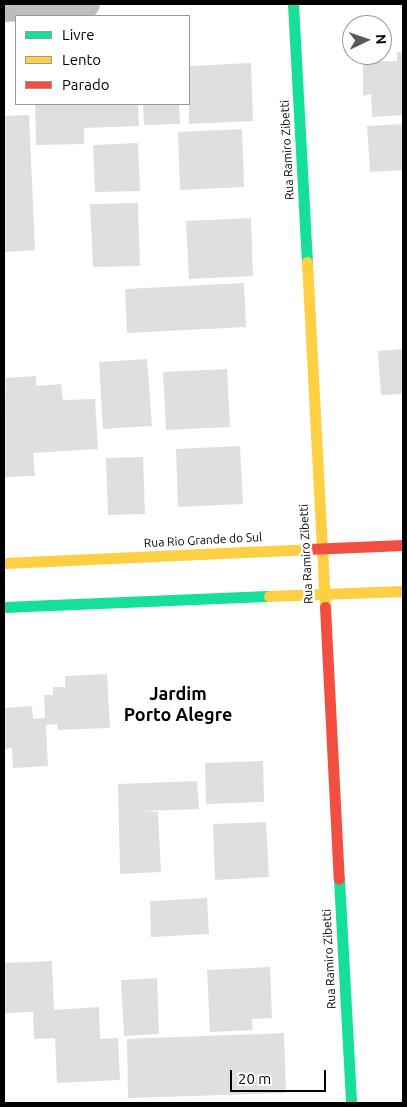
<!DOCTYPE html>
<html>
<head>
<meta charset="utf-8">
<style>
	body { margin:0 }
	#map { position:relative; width:407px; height:1107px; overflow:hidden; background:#fff; font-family:Ubuntu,sans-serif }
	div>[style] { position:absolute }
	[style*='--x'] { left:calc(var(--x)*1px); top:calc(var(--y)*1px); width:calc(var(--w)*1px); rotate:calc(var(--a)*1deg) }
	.building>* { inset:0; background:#dfdfdf }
	.street>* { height:28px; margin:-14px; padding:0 14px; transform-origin:14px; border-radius:14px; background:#bebebe }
	.fast>* { height:11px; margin:-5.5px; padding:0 5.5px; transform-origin:5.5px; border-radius:5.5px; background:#16e098 }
	.slow>* { height:11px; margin:-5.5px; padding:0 5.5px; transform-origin:5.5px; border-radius:5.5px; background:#ffcf43 }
	.jam>* { height:11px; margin:-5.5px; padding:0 5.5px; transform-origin:5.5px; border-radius:5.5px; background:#f24e42 }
	span { translate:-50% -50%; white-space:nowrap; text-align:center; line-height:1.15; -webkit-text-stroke:5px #fff; paint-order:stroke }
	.street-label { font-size:12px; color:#000 }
	.district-label { font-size:18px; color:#000; font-weight:700 }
	.frame { position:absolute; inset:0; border:5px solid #000; pointer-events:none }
	.legend { position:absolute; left:15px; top:15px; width:175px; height:90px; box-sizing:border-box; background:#fff; border:1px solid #999; margin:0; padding:6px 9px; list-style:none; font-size:15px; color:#000 }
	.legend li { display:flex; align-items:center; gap:10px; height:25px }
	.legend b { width:25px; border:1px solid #999 }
	.north { position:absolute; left:342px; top:15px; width:50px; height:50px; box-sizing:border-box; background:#fff; border:1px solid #999; border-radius:50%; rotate:87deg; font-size:14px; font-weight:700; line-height:20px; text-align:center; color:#000 }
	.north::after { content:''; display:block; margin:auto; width:18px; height:22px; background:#595959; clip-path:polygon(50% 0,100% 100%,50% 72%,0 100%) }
	.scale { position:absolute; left:230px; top:1070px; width:96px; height:22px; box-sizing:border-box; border:2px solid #000; border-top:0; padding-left:6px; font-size:15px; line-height:18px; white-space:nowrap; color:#000; -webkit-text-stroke:4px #fff; paint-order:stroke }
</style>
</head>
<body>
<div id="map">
	<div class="building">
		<i style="clip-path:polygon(397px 52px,403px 52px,403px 115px,372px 117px,371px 94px,363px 96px,363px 62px,397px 61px)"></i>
		<i style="clip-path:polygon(251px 63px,253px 121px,189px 124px,189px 66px)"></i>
		<i style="clip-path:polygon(35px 104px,138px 104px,139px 126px,84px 128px,84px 144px,36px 145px)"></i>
		<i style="clip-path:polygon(143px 104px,179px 104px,180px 124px,144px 125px)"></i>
		<i style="clip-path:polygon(29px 115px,35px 250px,4px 252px,4px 116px)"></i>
		<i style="clip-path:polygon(403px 124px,403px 170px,370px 172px,367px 126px)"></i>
		<i style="clip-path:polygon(242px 129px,244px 187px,180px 190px,178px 132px)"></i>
		<i style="clip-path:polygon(138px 143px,140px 191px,95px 192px,93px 145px)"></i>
		<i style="clip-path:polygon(138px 203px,140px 266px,93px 267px,90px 204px)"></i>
		<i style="clip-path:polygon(251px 218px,253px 276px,189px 279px,186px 221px)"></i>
		<i style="clip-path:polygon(244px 283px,246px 327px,127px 333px,125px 289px)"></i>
		<i style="clip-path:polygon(403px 349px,403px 394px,381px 395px,378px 351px)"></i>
		<i style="clip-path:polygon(147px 359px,152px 426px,103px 429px,99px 362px)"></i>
		<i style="clip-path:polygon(227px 369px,230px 427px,166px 430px,163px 372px)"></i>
		<i style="clip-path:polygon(36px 376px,36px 386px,61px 384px,63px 400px,95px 399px,98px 449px,33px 453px,35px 476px,4px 477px,6px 378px)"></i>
		<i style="clip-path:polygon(240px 446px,243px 504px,178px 507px,176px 449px)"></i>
		<i style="clip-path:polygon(143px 457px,145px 514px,108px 515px,106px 458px)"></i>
		<i style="clip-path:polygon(107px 674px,110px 728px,58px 730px,57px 724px,46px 725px,48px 766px,13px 768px,12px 748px,4px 749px,4px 708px,32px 706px,33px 719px,45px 718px,44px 695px,53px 695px,53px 687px,65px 687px,65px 676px)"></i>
		<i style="clip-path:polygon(263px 761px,264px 802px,206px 804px,205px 763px)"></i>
		<i style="clip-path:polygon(197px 781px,199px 809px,144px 811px,158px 812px,161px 872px,120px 874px,118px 784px)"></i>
		<i style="clip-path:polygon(266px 822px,269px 877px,215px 880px,213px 824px)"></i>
		<i style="clip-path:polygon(207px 898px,209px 934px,151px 937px,150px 901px)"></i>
		<i style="clip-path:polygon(52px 961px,54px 1010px,99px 1007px,100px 1039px,118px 1038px,120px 1080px,57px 1083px,55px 1038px,34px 1039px,33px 1012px,4px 1013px,4px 963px)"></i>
		<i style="clip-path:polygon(270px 967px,272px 1018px,252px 1019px,253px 1030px,210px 1032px,207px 970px)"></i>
		<i style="clip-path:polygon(157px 978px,159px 1034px,124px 1036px,121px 980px)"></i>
		<i style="clip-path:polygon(284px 1033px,286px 1093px,128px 1098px,127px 1039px)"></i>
	</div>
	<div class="street">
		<i style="--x:4;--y:8;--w:82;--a:-2.8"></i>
	</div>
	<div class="fast">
		<i style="--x:293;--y:4;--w:258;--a:86.9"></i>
		<i style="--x:4;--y:607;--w:265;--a:-2.4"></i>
		<i style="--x:339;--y:879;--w:224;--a:86.9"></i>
	</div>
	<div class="slow">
		<i style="--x:307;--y:262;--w:345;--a:87"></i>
		<i style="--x:4;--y:563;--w:304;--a:-2.6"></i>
		<i style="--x:269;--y:596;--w:134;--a:-2.1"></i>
	</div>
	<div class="jam">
		<i style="--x:308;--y:549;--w:95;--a:-2.4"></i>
		<i style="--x:325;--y:607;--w:272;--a:87.1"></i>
	</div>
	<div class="street-label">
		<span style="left:287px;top:150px;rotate:-93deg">Rua Ramiro Zibetti</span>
		<span style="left:203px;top:540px;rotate:-3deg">Rua Rio Grande do Sul</span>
		<span style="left:306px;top:554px;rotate:-93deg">Rua Ramiro Zibetti</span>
		<span style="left:329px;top:959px;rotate:-93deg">Rua Ramiro Zibetti</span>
	</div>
	<div class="district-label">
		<span style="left:178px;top:704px">Jardim<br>Porto Alegre</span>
	</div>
	<div class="frame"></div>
	<ul class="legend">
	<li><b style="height:6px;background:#16e098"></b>Livre</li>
	<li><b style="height:6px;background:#ffcf43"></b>Lento</li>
	<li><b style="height:6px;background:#f24e42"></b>Parado</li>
	</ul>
	<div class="north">N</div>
	<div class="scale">20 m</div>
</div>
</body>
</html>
